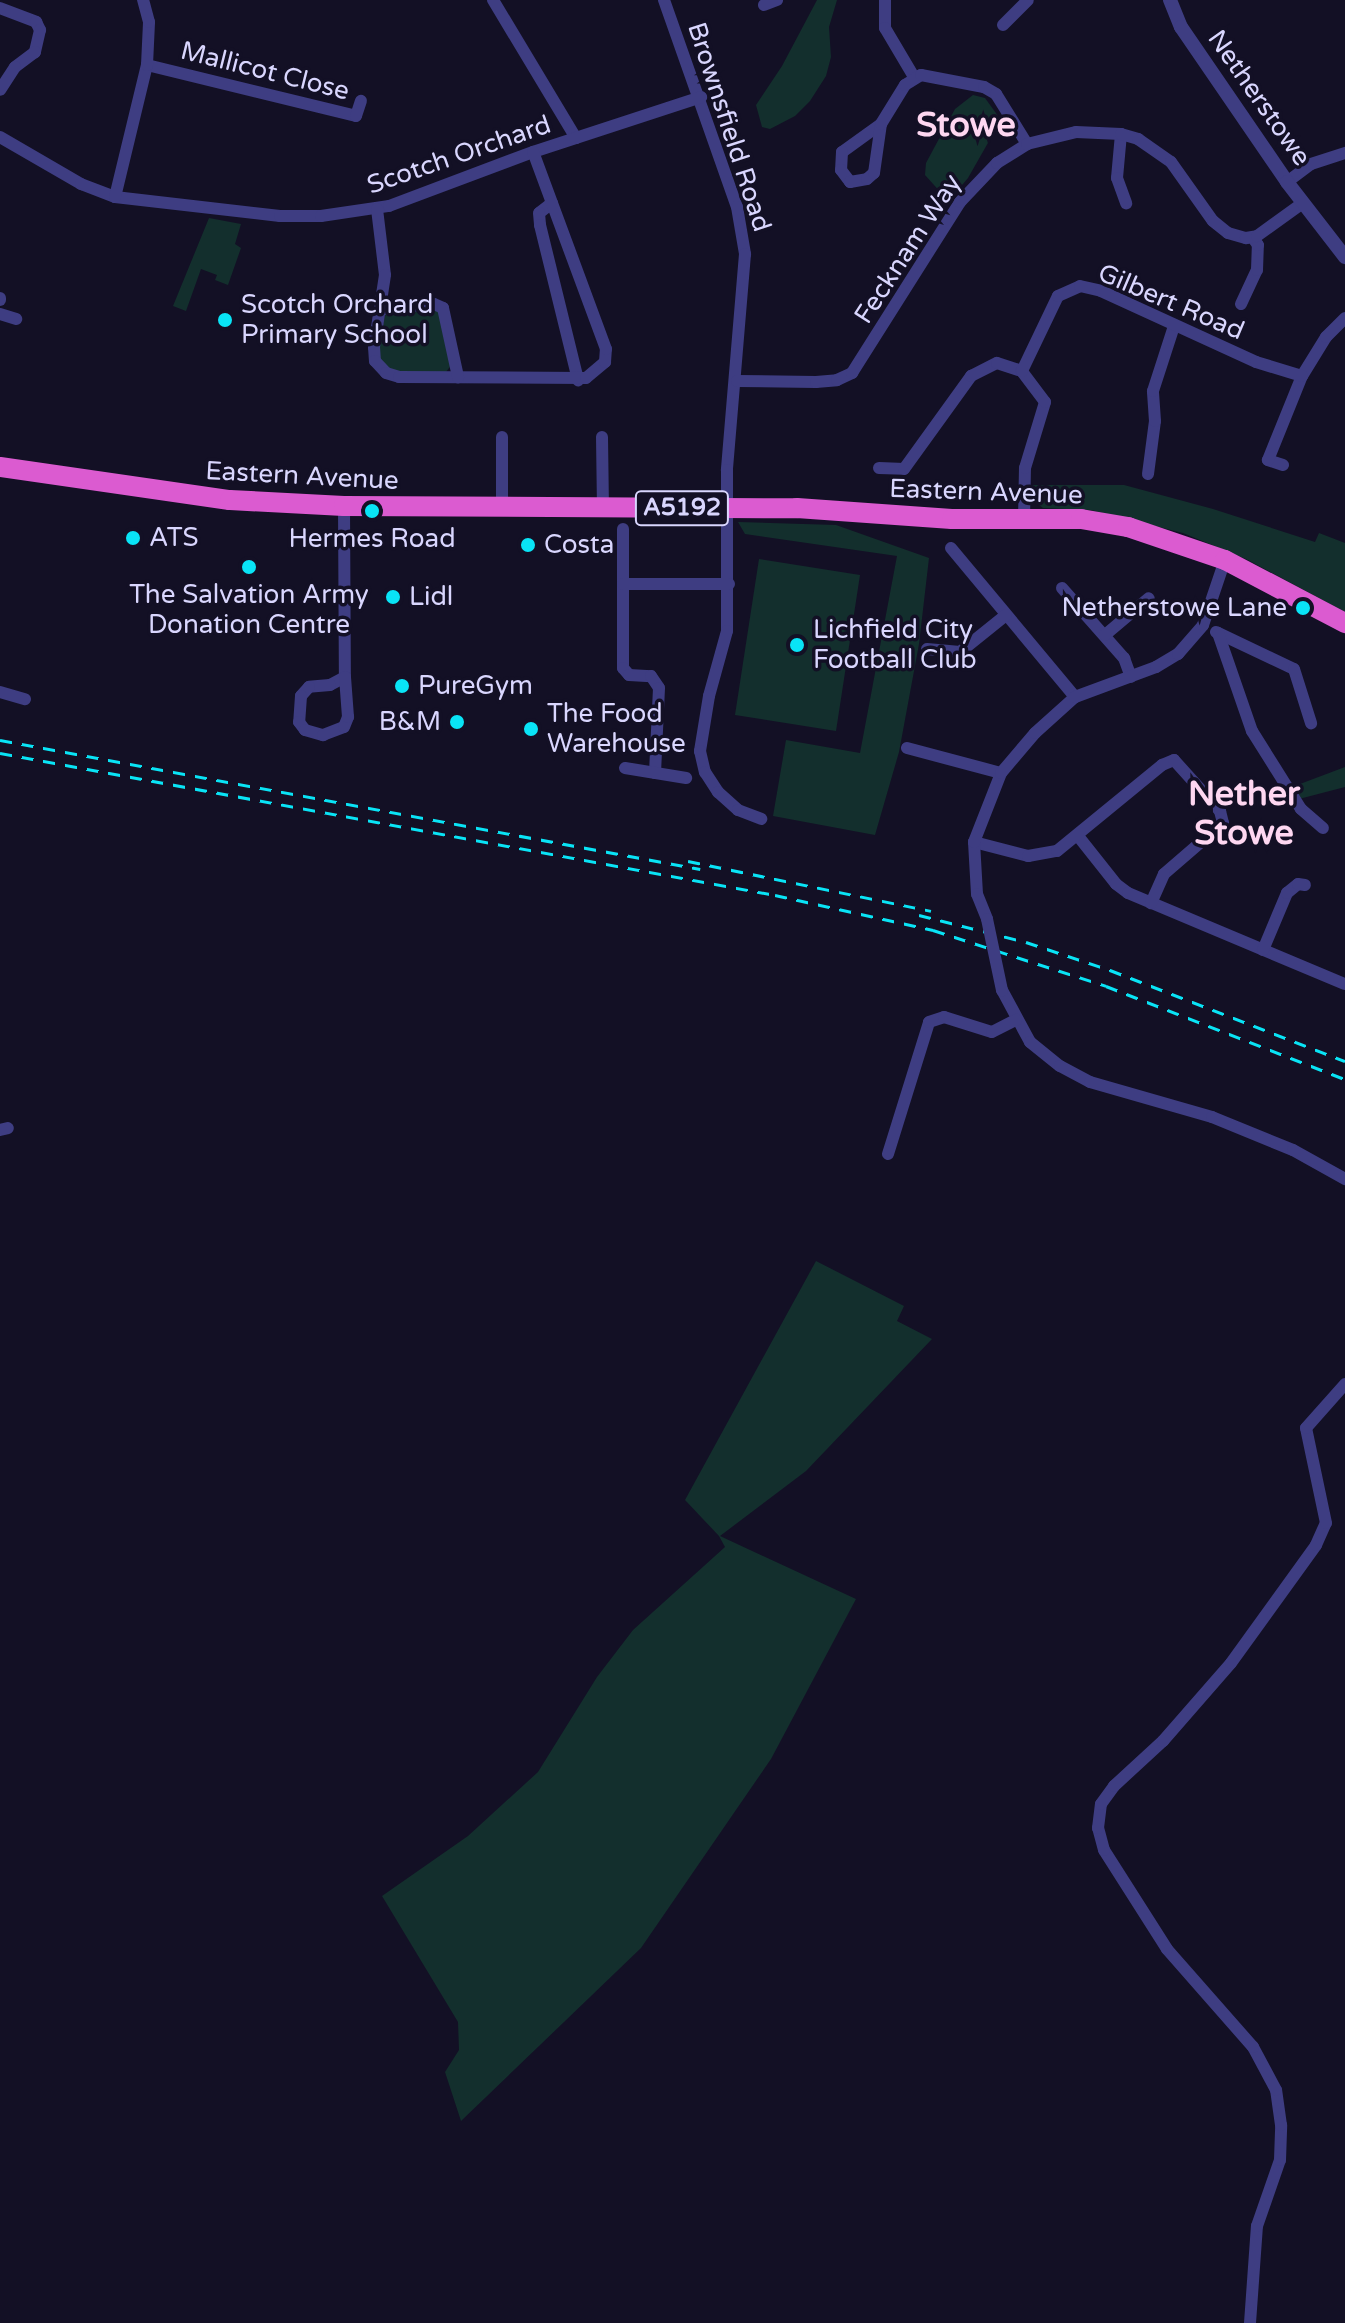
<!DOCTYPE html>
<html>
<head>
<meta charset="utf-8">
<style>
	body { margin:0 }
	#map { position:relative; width:1345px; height:2323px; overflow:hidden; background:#131025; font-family:"Varela Round",sans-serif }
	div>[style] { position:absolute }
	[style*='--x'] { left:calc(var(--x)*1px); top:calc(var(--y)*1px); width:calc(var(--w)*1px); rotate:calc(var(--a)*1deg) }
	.green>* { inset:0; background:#132f2d }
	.minor>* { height:12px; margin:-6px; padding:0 6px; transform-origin:6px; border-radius:6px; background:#3e3d82 }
	.tertiary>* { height:14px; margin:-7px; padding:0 7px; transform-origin:7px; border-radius:7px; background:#3e3d82 }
	.trunk>* { height:20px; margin:-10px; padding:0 10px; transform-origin:10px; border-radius:10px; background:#db5bd0 }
	.rail>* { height:3px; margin-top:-1.5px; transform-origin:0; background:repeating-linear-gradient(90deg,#09e4f6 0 12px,transparent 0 22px) }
	.minor-bridge>* { height:12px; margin:-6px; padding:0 6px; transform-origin:6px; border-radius:6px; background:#3e3d82 }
	.dots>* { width:22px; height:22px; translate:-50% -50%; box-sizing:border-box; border:4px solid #131025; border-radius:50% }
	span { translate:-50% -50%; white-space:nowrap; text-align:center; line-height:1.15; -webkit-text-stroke:7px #131025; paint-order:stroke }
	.shield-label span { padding:2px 6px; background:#131025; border:2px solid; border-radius:6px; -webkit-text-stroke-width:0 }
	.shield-label { font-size:24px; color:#d9d6fe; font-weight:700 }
	.street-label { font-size:26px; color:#d9d6fe }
	.poi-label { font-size:26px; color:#d9d6fe }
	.left { translate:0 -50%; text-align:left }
	.right { translate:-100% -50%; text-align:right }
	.district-label { font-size:34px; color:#fed7f1; font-weight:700 }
</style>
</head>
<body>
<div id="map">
	<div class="green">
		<i style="clip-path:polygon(817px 0,837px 0,829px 27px,831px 57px,826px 76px,810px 101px,795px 116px,770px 129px,762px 127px,756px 105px,782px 66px)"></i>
		<i style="clip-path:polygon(973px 95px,985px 98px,1001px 120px,968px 178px,952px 197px,943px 195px,925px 175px,926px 163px,955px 109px)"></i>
		<i style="clip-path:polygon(209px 218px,241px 224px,235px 244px,241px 248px,228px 285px,215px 280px,217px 275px,201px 269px,186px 311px,173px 306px)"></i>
		<i style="clip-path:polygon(431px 307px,438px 310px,452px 364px,446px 372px,399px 374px,390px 370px,381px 362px,377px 350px,386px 312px)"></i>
		<i style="clip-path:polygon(1028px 485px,1124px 485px,1213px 509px,1315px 542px,1319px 533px,1345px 543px,1345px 612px,1246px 559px,1183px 533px,1091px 510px,1043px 508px,1028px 497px)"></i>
		<i style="clip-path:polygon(738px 522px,836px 525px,929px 558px,919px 644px,899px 752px,875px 835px,773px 816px,786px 740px,860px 753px,897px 556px,745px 534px)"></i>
		<i style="clip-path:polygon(759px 559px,860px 575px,836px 731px,735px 715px)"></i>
		<i style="clip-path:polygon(1345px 767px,1345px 787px,1299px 799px,1292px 787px)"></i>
		<i style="clip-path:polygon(816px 1261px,904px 1306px,897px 1321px,932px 1339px,806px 1471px,720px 1536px,856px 1599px,771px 1759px,641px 1948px,461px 2121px,445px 2072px,459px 2050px,458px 2022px,382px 1896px,468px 1836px,538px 1772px,597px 1677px,633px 1630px,725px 1547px,719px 1536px,685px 1500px)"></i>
	</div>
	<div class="minor">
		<i style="--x:493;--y:0;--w:161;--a:59"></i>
		<i style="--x:664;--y:0;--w:219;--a:70.6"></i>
		<i style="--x:737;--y:207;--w:48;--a:80.3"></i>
		<i style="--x:745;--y:254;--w:217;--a:94.8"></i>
		<i style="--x:727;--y:470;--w:161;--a:90"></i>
		<i style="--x:727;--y:631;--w:67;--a:105.5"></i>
		<i style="--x:709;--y:696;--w:56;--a:99.3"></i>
		<i style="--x:700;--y:751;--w:22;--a:77"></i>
		<i style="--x:705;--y:772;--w:24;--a:57"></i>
		<i style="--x:718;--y:792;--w:27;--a:42"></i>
		<i style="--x:738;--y:810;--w:25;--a:21"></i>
		<i style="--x:885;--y:0;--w:28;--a:90"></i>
		<i style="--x:885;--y:28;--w:57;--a:59.4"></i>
		<i style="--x:764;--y:5;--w:14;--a:-21"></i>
		<i style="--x:0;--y:8;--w:39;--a:21"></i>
		<i style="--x:36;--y:22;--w:9;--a:63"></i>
		<i style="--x:40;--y:30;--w:23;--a:103"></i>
		<i style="--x:35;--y:52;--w:25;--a:143"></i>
		<i style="--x:15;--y:67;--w:27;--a:123"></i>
		<i style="--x:1003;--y:25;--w:35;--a:-45"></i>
		<i style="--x:147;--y:65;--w:215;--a:13.7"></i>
		<i style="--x:356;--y:116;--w:16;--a:-72"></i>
		<i style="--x:881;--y:124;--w:48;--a:144.3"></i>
		<i style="--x:842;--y:152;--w:18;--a:93"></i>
		<i style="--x:841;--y:170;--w:15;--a:53"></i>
		<i style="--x:850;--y:182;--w:17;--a:-10"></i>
		<i style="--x:867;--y:179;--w:9;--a:-41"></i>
		<i style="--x:874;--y:173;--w:49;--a:-81.9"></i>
		<i style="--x:881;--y:124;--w:46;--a:-58.4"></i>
		<i style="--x:905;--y:85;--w:19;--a:-32"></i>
		<i style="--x:921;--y:75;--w:64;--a:10.8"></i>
		<i style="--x:984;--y:87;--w:14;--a:30"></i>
		<i style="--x:996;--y:94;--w:59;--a:58.2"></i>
		<i style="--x:1121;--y:134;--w:44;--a:95.2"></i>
		<i style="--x:1117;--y:178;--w:27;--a:70"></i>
		<i style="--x:0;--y:137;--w:94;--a:30.1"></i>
		<i style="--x:81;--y:184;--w:36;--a:21"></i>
		<i style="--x:115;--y:197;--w:166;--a:6.6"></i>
		<i style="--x:280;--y:216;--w:41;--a:0"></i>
		<i style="--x:321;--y:216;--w:69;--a:-8.4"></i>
		<i style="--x:389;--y:206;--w:154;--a:-20.6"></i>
		<i style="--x:533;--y:152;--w:177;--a:-18.1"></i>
		<i style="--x:1287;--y:182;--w:30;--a:-37"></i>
		<i style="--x:1311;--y:164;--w:36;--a:-18"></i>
		<i style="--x:115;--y:197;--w:136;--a:-76.4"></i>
		<i style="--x:147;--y:65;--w:43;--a:-87.3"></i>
		<i style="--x:149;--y:22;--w:23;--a:-105"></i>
		<i style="--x:552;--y:203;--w:16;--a:142"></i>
		<i style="--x:539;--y:213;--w:12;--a:85"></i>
		<i style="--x:540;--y:225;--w:160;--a:76.2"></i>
		<i style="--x:377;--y:209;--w:66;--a:83.1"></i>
		<i style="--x:385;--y:275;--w:73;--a:98.7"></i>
		<i style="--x:374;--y:347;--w:14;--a:86"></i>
		<i style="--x:375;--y:361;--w:16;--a:47"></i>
		<i style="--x:386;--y:373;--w:14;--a:17"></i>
		<i style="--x:399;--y:377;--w:187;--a:0.3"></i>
		<i style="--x:586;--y:378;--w:25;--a:-40"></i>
		<i style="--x:605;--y:362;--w:13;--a:-86"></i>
		<i style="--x:606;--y:349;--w:210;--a:-110.3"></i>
		<i style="--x:0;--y:300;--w:2;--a:-90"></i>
		<i style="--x:1241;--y:304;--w:38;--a:-65"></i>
		<i style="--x:1257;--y:270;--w:25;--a:-88"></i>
		<i style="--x:1258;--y:245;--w:9;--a:-126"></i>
		<i style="--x:382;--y:309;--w:52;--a:-5.5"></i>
		<i style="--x:434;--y:304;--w:10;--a:24"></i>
		<i style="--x:443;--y:308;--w:71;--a:77.7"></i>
		<i style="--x:0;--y:314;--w:17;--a:17"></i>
		<i style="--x:737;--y:381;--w:79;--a:0.7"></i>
		<i style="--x:816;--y:382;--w:21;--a:-5"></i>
		<i style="--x:837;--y:380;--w:17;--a:-25"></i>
		<i style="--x:852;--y:373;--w:202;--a:-57.7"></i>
		<i style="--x:960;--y:202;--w:54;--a:-46.5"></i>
		<i style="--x:997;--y:163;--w:36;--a:-32"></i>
		<i style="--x:1027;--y:144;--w:50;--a:-13.8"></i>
		<i style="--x:1076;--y:132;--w:45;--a:2.5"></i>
		<i style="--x:1121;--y:134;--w:18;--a:16"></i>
		<i style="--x:1138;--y:139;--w:40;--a:34.9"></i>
		<i style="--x:1171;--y:162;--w:72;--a:54.6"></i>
		<i style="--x:1213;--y:221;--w:19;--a:39"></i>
		<i style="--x:1228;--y:233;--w:19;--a:16"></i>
		<i style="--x:1246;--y:238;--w:11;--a:-10"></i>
		<i style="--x:1257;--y:236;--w:57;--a:-35.7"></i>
		<i style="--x:502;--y:437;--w:70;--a:90"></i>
		<i style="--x:602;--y:437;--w:70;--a:89.2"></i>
		<i style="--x:1283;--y:465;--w:16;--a:-162"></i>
		<i style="--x:1268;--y:460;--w:91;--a:-68"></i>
		<i style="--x:1302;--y:376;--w:46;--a:-58.4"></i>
		<i style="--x:1326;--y:337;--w:27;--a:-45"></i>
		<i style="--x:879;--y:468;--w:25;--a:2"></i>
		<i style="--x:904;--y:469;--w:115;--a:-54.2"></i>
		<i style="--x:971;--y:376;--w:29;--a:-27"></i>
		<i style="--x:997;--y:363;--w:26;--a:18"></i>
		<i style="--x:1148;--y:474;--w:53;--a:-82.5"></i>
		<i style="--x:1155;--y:421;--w:30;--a:-94"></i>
		<i style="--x:1153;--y:391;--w:68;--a:-72.1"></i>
		<i style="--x:344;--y:506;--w:171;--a:89.7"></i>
		<i style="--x:345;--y:677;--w:17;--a:152"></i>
		<i style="--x:330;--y:685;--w:21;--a:175"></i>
		<i style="--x:309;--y:687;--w:12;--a:132"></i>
		<i style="--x:301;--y:696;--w:26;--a:94"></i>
		<i style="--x:299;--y:722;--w:10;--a:53"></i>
		<i style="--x:305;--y:730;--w:19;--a:16"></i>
		<i style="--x:323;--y:735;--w:22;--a:-21"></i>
		<i style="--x:344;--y:727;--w:11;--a:-68"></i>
		<i style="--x:348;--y:717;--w:40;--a:-94.3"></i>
		<i style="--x:1024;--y:519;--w:51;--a:-88.9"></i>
		<i style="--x:1025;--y:468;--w:69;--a:-73.1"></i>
		<i style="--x:1045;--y:402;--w:39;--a:-127"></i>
		<i style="--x:1022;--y:371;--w:83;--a:-64.4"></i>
		<i style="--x:1058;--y:296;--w:24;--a:-24"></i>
		<i style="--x:1080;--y:286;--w:22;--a:13"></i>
		<i style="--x:1101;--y:291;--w:170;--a:24.6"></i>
		<i style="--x:1256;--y:362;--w:48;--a:16.9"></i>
		<i style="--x:623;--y:529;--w:139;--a:90"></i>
		<i style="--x:623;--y:668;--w:9;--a:49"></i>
		<i style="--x:629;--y:675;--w:22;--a:3"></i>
		<i style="--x:651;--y:676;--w:14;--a:56"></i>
		<i style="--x:659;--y:688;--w:85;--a:92.7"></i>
		<i style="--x:951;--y:548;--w:194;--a:50.2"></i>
		<i style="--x:623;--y:584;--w:106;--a:0"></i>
		<i style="--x:1062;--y:588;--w:94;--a:48.5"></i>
		<i style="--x:1124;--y:658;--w:20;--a:70"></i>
		<i style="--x:1216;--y:632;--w:86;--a:25.4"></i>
		<i style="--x:1294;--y:669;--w:57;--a:72.5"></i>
		<i style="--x:1218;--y:633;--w:104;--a:70.9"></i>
		<i style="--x:1252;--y:731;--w:92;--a:57.9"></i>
		<i style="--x:1301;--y:809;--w:29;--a:41"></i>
		<i style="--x:1105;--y:635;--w:57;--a:-40.1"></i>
		<i style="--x:927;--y:649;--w:33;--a:5"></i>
		<i style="--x:960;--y:652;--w:59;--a:-38.8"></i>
		<i style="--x:0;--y:692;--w:26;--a:16"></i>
		<i style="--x:907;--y:748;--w:97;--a:14.9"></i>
		<i style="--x:625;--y:768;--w:62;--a:9.3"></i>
		<i style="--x:1078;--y:836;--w:61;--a:51.6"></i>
		<i style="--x:1116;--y:884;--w:15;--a:37"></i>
		<i style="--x:1128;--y:893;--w:235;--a:22.8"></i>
		<i style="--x:974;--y:842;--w:56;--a:14.5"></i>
		<i style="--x:1028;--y:856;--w:29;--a:-10"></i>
		<i style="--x:1057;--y:851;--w:136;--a:-39.3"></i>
		<i style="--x:1162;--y:765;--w:13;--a:-23"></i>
		<i style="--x:1174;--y:760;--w:69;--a:48"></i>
		<i style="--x:1220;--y:811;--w:12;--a:76"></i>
		<i style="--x:1223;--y:823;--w:78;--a:139.2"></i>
		<i style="--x:1164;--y:874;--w:32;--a:114"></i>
		<i style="--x:977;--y:894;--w:52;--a:-93.3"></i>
		<i style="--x:974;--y:842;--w:74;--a:-68.6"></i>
		<i style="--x:1001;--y:773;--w:52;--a:-49.6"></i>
		<i style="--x:1035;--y:733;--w:54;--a:-42"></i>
		<i style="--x:1075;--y:697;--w:86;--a:-20.3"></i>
		<i style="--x:1156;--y:667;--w:26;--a:-31"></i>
		<i style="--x:1178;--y:654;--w:38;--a:-49"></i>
		<i style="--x:1203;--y:625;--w:69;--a:-71.3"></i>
		<i style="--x:1263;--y:950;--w:62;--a:-67.2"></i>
		<i style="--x:1287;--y:893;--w:14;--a:-39"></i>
		<i style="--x:1298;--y:884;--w:7;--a:8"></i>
		<i style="--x:1002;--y:990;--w:59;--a:61.7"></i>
		<i style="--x:1030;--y:1042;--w:38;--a:39"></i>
		<i style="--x:1060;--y:1066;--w:34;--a:28"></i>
		<i style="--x:1090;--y:1082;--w:127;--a:16"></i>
		<i style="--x:1212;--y:1117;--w:87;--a:22.2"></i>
		<i style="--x:1293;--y:1150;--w:60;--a:29.1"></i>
		<i style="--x:0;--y:1130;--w:8;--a:-14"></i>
		<i style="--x:888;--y:1154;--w:138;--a:-72.7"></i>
		<i style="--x:929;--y:1022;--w:16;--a:-18"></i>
		<i style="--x:944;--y:1017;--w:50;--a:17.4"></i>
		<i style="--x:992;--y:1032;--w:27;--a:-27"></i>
		<i style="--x:1250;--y:2323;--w:97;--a:-85.9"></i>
		<i style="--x:1257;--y:2226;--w:70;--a:-70.8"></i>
		<i style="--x:1280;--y:2160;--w:35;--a:-88"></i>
		<i style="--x:1281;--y:2125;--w:35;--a:-98"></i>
		<i style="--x:1276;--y:2090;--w:49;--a:-118.1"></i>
		<i style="--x:1253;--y:2047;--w:130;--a:-131.3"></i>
		<i style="--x:1167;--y:1949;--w:117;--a:-122.5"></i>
		<i style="--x:1104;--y:1850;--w:23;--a:-105"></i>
		<i style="--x:1098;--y:1828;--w:24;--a:-83"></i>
		<i style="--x:1101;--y:1804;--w:22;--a:-54"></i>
		<i style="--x:1114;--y:1786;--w:67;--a:-42.6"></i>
		<i style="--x:1163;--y:1741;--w:103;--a:-48.9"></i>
		<i style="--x:1231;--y:1663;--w:145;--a:-54.2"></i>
		<i style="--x:1316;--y:1545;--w:24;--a:-66"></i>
		<i style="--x:1326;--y:1523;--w:97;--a:-101.9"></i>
		<i style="--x:1306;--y:1428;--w:59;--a:-48.4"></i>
	</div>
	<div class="tertiary">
		<i style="--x:1170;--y:0;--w:29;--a:68"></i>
		<i style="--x:1181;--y:27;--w:188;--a:55.6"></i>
		<i style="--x:1287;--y:182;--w:95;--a:52.3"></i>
	</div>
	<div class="trunk">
		<i style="--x:0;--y:467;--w:232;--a:8.2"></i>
		<i style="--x:230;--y:500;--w:114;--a:3"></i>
		<i style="--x:344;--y:506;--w:453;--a:0.3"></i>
		<i style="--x:797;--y:508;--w:155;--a:4.1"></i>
		<i style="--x:952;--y:519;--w:129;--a:0"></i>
		<i style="--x:1081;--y:519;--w:48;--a:9.7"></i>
		<i style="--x:1128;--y:527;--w:102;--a:18.8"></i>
		<i style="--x:1225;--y:560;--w:136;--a:27.7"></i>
	</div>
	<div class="rail">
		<i style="--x:0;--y:740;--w:712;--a:10.44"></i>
		<i style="--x:0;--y:753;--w:788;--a:10.38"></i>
		<i style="--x:775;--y:895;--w:162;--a:12.5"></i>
		<i style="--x:933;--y:930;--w:182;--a:17.9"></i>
		<i style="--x:1106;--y:986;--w:256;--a:21.3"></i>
		<i style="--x:688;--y:861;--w:248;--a:11.6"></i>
		<i style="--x:919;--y:915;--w:110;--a:14.2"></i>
		<i style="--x:1026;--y:942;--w:89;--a:18.4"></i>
		<i style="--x:1110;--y:970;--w:252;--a:21.2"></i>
	</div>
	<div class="minor-bridge">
		<i style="--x:977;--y:894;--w:27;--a:68"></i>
		<i style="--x:987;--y:919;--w:73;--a:78.1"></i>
	</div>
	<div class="dots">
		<i style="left:225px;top:320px;background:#09e4f6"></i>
		<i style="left:372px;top:511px;background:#09e4f6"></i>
		<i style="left:133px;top:538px;background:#09e4f6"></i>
		<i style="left:528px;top:545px;background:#09e4f6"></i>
		<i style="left:249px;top:567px;background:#09e4f6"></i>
		<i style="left:393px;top:597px;background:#09e4f6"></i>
		<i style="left:1303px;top:608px;background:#09e4f6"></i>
		<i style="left:797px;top:645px;background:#09e4f6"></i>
		<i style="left:402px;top:686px;background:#09e4f6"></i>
		<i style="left:457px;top:722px;background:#09e4f6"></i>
		<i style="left:531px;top:729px;background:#09e4f6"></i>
	</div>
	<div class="shield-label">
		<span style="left:682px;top:508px">A5192</span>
	</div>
	<div class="street-label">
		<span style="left:265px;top:71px;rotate:14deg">Mallicot Close</span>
		<span style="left:1259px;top:98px;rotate:55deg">Netherstowe</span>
		<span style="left:729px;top:127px;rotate:72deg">Brownsfield Road</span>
		<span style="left:459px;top:155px;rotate:-19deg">Scotch Orchard</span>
		<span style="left:908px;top:249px;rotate:-57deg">Fecknam Way</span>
		<span style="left:1171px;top:302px;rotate:23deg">Gilbert Road</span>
		<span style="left:302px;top:476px;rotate:3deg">Eastern Avenue</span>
		<span style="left:986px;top:492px;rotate:2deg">Eastern Avenue</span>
	</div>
	<div class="poi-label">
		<span class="left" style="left:241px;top:320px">Scotch Orchard<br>Primary School</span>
		<span class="left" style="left:149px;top:538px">ATS</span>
		<span style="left:372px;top:539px">Hermes Road</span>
		<span class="left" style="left:544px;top:545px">Costa</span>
		<span style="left:249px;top:610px">The Salvation Army<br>Donation Centre</span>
		<span class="left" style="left:409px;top:597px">Lidl</span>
		<span class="right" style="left:1287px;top:608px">Netherstowe Lane</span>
		<span class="left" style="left:813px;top:645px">Lichfield City<br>Football Club</span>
		<span class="left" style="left:418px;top:686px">PureGym</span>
		<span class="left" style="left:547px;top:729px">The Food<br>Warehouse</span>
		<span class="right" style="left:441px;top:722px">B&amp;M</span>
	</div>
	<div class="district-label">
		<span style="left:966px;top:126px">Stowe</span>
		<span style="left:1244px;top:814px">Nether<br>Stowe</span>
	</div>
</div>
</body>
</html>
